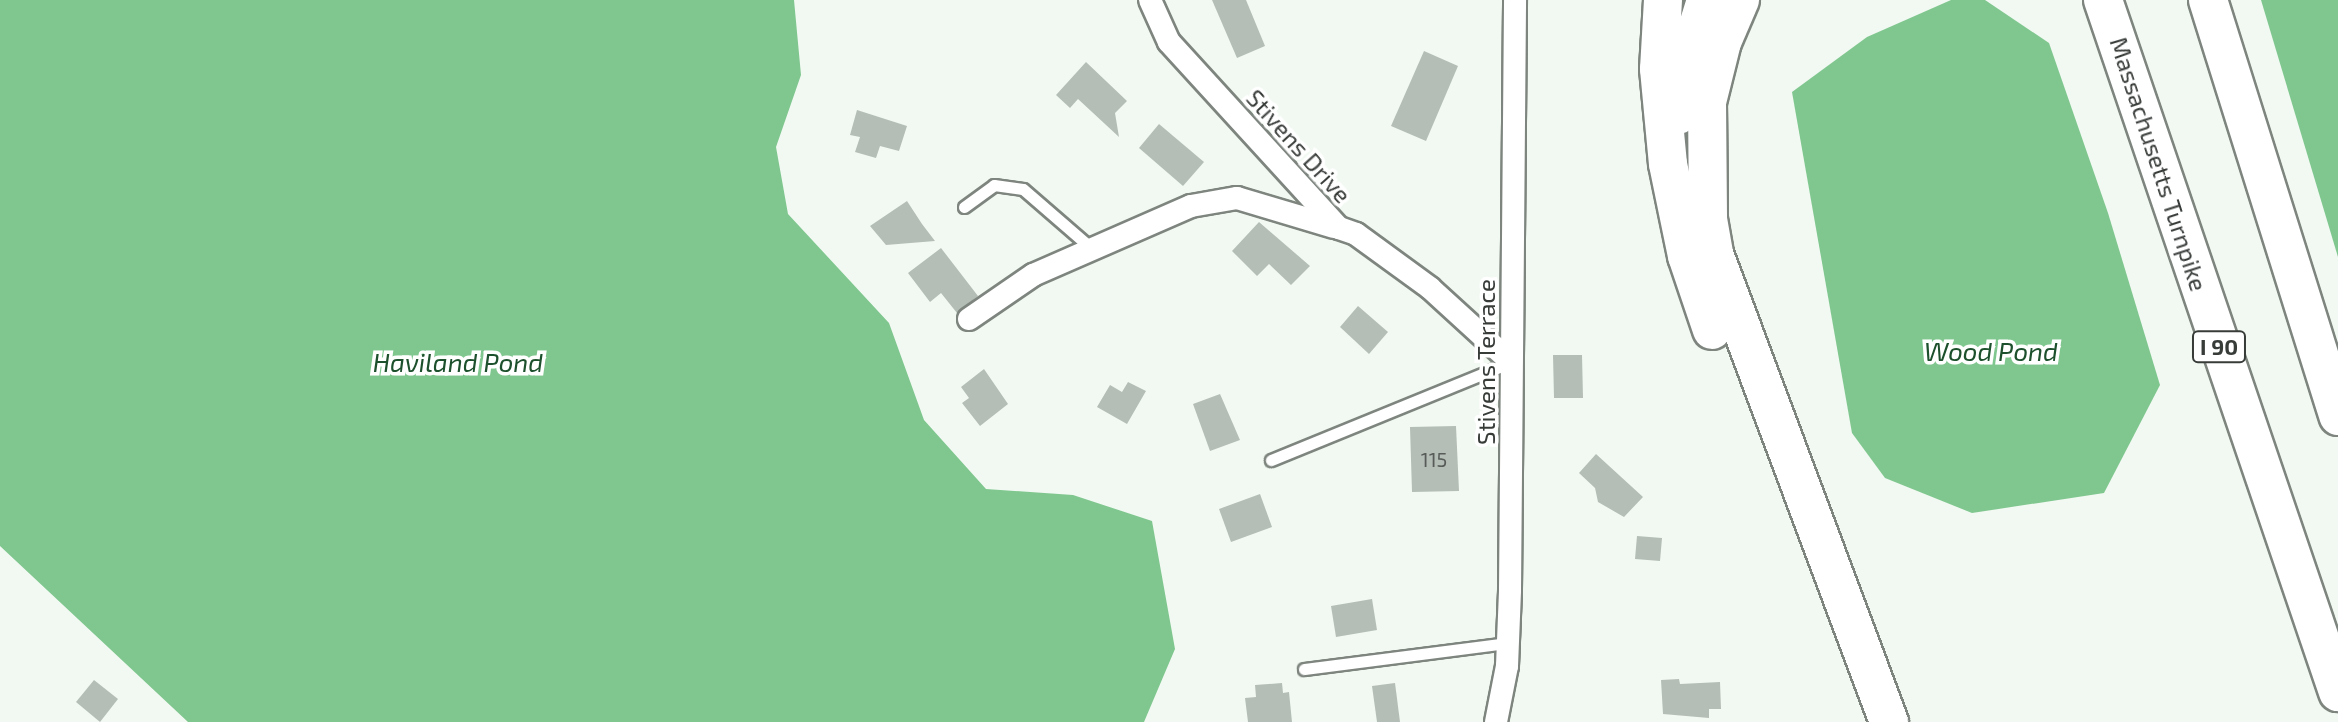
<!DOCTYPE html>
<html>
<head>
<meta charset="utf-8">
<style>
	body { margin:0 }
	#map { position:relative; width:2338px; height:722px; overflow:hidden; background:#f1f9f2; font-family:"Exo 2",sans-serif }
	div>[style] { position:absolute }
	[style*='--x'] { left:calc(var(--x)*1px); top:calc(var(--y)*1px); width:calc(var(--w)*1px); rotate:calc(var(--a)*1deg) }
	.water>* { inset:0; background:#80c78f }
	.building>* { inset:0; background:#b5bdb7 }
	.roads { filter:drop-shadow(2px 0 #7e857f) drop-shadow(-2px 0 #7e857f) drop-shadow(0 2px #7e857f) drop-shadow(0 -2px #7e857f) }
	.service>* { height:11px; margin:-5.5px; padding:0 5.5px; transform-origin:5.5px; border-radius:5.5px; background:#fff }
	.minor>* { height:22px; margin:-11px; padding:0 11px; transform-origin:11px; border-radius:11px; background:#fff }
	.motorway>* { height:38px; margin:-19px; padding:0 19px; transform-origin:19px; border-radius:19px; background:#fff }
	span { translate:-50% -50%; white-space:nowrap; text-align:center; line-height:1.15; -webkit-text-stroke:7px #fff; paint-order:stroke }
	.number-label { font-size:20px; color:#575c58 }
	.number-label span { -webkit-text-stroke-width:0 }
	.shield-label span { padding:2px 6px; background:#fff; border:2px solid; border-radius:6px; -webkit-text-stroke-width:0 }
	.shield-label { font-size:22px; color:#383c39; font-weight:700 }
	.street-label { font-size:24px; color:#383c39 }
	.water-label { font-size:26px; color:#1d502c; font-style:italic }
</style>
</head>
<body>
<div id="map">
	<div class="water">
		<i style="clip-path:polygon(0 0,794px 0,801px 75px,776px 147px,788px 214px,889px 323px,924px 420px,986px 489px,1073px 495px,1152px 521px,1175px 649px,1144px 722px,188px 722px,0 546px)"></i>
		<i style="clip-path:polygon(1951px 0,1985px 0,2049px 43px,2108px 213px,2160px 385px,2104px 493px,1972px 513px,1885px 478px,1852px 433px,1792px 92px,1867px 37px)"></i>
		<i style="clip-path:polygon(2261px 0,2338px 0,2338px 257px)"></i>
	</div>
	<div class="building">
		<i style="clip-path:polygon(1212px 0,1246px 0,1265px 46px,1237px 58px)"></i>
		<i style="clip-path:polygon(1424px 51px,1458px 66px,1426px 141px,1391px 126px)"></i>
		<i style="clip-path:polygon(1086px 62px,1127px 101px,1115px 113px,1119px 137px,1078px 99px,1070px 108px,1056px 95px)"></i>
		<i style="clip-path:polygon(857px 110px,907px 126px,899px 151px,880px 146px,876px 158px,855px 152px,860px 137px,850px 135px)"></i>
		<i style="clip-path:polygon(1159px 124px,1204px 162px,1183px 186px,1139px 148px)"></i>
		<i style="clip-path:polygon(907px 201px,922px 224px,935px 241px,886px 245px,870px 226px)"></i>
		<i style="clip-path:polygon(1259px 222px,1310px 266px,1291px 285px,1269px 264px,1257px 276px,1232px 251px)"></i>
		<i style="clip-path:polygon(941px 248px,978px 296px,957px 313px,941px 293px,930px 302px,908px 273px)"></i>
		<i style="clip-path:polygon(1358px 306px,1388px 332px,1369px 354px,1340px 327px)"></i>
		<i style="clip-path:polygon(1553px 355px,1582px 355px,1583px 398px,1554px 398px)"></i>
		<i style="clip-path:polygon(984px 369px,1008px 404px,980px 426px,962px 403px,969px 398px,961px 387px)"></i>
		<i style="clip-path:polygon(1128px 382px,1146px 391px,1127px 424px,1097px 407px,1110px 385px,1122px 392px)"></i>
		<i style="clip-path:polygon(1220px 394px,1240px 440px,1210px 451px,1193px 404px)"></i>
		<i style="clip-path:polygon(1456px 426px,1459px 491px,1412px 492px,1410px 427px)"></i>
		<i style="clip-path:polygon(1596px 454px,1643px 497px,1624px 517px,1598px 502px,1595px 488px,1579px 473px)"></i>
		<i style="clip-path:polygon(1260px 494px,1272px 527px,1231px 542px,1219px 509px)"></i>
		<i style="clip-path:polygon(1637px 536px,1662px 538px,1660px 561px,1635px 559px)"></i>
		<i style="clip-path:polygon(1372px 599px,1377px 630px,1336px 637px,1331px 606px)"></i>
		<i style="clip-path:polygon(1679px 679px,1680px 684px,1720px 682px,1721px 709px,1709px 709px,1709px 718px,1663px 714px,1661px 680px)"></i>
		<i style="clip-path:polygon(94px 680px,118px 699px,100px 722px,76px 702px)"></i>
		<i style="clip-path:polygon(1282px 683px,1283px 693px,1289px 692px,1292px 722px,1248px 722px,1245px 698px,1256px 697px,1255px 685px)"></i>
		<i style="clip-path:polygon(1395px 683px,1400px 722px,1377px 722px,1372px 686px)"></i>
	</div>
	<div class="roads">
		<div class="service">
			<i style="--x:964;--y:207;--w:37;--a:-36"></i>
			<i style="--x:994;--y:185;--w:29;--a:8"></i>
			<i style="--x:1023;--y:189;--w:89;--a:40.9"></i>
			<i style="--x:1271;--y:460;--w:259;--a:-22.2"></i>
			<i style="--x:1304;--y:669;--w:206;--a:-7.3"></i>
		</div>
		<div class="minor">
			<i style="--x:1150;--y:0;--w:46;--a:65.7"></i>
			<i style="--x:1169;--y:42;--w:252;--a:47.6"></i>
			<i style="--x:1339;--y:228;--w:18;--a:19"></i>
			<i style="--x:1356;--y:234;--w:92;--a:36.1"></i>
			<i style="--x:1430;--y:288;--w:110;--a:42.4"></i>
			<i style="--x:969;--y:319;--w:78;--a:-34.5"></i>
			<i style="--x:1033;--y:275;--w:172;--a:-23.6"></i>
			<i style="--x:1191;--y:206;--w:47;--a:-9.9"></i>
			<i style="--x:1237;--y:198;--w:101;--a:16.6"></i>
			<i style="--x:1496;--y:722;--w:57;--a:-78.9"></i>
			<i style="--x:1507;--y:666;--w:76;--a:-87.7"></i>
			<i style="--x:1510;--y:590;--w:590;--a:-89.51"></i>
		</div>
		<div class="motorway">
			<i style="--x:1663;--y:0;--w:69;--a:93.3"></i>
			<i style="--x:1659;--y:69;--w:95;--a:84.6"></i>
			<i style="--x:1668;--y:164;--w:94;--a:78.3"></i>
			<i style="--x:1687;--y:256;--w:78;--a:71.3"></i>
			<i style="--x:1740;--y:0;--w:46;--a:113.2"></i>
			<i style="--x:1722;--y:42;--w:62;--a:104"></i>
			<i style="--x:1707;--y:102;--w:117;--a:89.5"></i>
			<i style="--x:1708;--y:219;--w:36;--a:80"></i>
			<i style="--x:1714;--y:254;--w:500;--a:69.5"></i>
			<i style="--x:2103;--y:0;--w:731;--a:71.24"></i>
			<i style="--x:2208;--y:0;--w:436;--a:72.6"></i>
			<i style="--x:1678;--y:115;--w:41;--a:-83"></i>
			<i style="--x:1683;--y:74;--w:77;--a:-72.7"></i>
		</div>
	</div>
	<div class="number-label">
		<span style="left:1434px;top:459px">115</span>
	</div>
	<div class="shield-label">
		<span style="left:2219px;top:347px">I 90</span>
	</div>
	<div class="street-label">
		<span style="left:1299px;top:146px;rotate:48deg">Stivens Drive</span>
		<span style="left:2159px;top:164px;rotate:72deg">Massachusetts Turnpike</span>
		<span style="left:1486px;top:362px;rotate:-90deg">Stivens Terrace</span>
	</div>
	<div class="water-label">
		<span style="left:1991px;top:351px">Wood Pond</span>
		<span style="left:458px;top:362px">Haviland Pond</span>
	</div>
</div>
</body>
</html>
